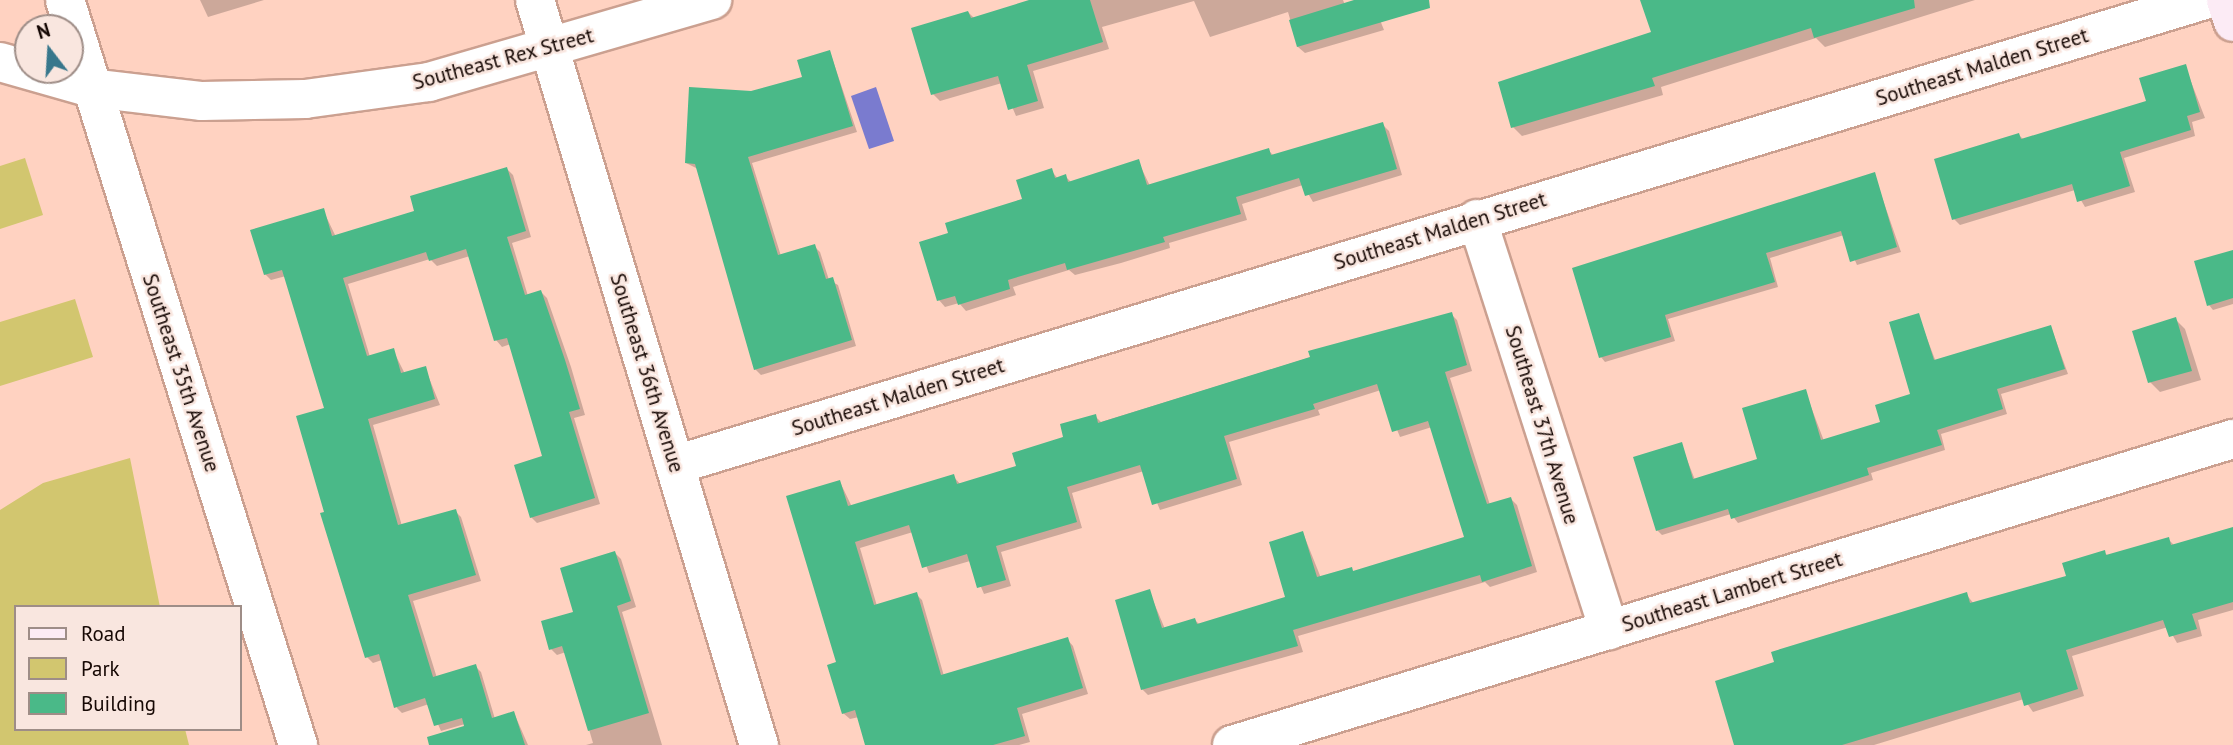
<!DOCTYPE html>
<html>
<head>
<meta charset="utf-8">
<style>
	body { margin:0 }
	#map { position:relative; width:2233px; height:745px; overflow:hidden; background:#ffd2c1; font-family:"PT Sans",sans-serif }
	div>[style] { position:absolute }
	[style*='--x'] { left:calc(var(--x)*1px); top:calc(var(--y)*1px); width:calc(var(--w)*1px); rotate:calc(var(--a)*1deg) }
	.green>* { inset:0; background:#d2c66f }
	.water>* { inset:0; background:#7a7bcf }
	.shadow>* { inset:0; background:#0003 }
	.building>* { inset:0; background:#4ab988 }
	.roads { filter:drop-shadow(2px 0 #cba090) drop-shadow(-2px 0 #cba090) drop-shadow(0 2px #cba090) drop-shadow(0 -2px #cba090) }
	.street>* { height:38px; margin:-19px; padding:0 19px; transform-origin:19px; border-radius:19px; background:#fff }
	.secondary>* { height:38px; margin:-19px; padding:0 19px; transform-origin:19px; border-radius:19px; background:#fcebf5 }
	span { translate:-50% -50%; white-space:nowrap; text-align:center; line-height:1.15; -webkit-text-stroke:5px #f9e6df; paint-order:stroke }
	.street-label { font-size:21px; color:#160804 }
	.legend { position:absolute; left:14px; top:605px; width:228px; height:126px; box-sizing:border-box; background:#f9e6df; border:2px solid #9e8d87; margin:0; padding:9px 12px; list-style:none; font-size:21px; color:#160804 }
	.legend li { display:flex; align-items:center; gap:14px; height:35px }
	.legend b { width:35px; border:2px solid #9e8d87 }
	.north { position:absolute; left:14px; top:14px; width:70px; height:70px; box-sizing:border-box; background:#f9e6df; border:2px solid #9e8d87; border-radius:50%; rotate:343deg; font-size:19px; font-weight:700; line-height:28px; text-align:center; color:#160804 }
	.north::after { content:''; display:block; margin:auto; width:24px; height:32px; background:#38778c; clip-path:polygon(50% 0,100% 100%,50% 72%,0 100%) }
</style>
</head>
<body>
<div id="map">
	<div class="green">
		<i style="clip-path:polygon(25px 158px,43px 215px,0 229px,0 166px)"></i>
		<i style="clip-path:polygon(75px 299px,93px 357px,0 386px,0 322px)"></i>
		<i style="clip-path:polygon(130px 458px,160px 607px,16px 607px,16px 729px,185px 729px,189px 745px,0 745px,0 510px,43px 483px)"></i>
	</div>
	<div class="water">
		<i style="clip-path:polygon(876px 87px,894px 141px,869px 149px,851px 96px)"></i>
	</div>
	<div class="shadow">
		<i style="clip-path:polygon(200px 0,264px 0,208px 17px)"></i>
		<i style="clip-path:polygon(1034px 0,1343px 0,1345px 5px,1372px 0,1384px 30px,1305px 53px,1298px 47px,1288px 12px,1210px 37px,1194px 1px,1102px 27px,1109px 49px,1033px 71px,1044px 108px,1016px 116px,1002px 83px,940px 101px,933px 94px,968px 12px,974px 18px)"></i>
		<i style="clip-path:polygon(1642px 0,1975px 0,1825px 47px,1816px 38px,1661px 87px,1663px 95px,1522px 136px,1513px 127px,1653px 34px)"></i>
		<i style="clip-path:polygon(830px 52px,857px 132px,752px 163px,781px 256px,814px 246px,820px 252px,829px 280px,838px 285px,856px 346px,761px 375px,755px 369px,698px 169px,686px 163px,752px 92px,804px 78px)"></i>
		<i style="clip-path:polygon(2185px 66px,2205px 118px,2192px 122px,2195px 136px,2124px 158px,2135px 192px,2085px 207px,2075px 190px,1960px 225px,1954px 219px,2019px 135px,2024px 140px,2148px 102px)"></i>
		<i style="clip-path:polygon(1382px 124px,1389px 131px,1402px 175px,1313px 202px,1303px 185px,1242px 204px,1247px 220px,1169px 243px,1170px 248px,1121px 263px,1075px 275px,1069px 270px,1013px 287px,1016px 295px,966px 311px,959px 303px,945px 307px,939px 300px,950px 234px,1025px 200px,1051px 170px,1058px 179px,1065px 176px,1072px 183px,1138px 161px,1150px 186px,1268px 150px,1274px 156px)"></i>
		<i style="clip-path:polygon(507px 169px,513px 175px,531px 237px,512px 243px,528px 296px,541px 292px,547px 298px,571px 367px,585px 415px,574px 418px,600px 504px,537px 523px,531px 517px,545px 458px,511px 344px,502px 347px,496px 340px,470px 256px,437px 266px,430px 259px,348px 284px,370px 357px,393px 350px,405px 374px,425px 368px,440px 405px,373px 425px,402px 526px,455px 511px,461px 517px,481px 581px,413px 601px,437px 678px,475px 666px,481px 672px,495px 719px,514px 713px,528px 745px,471px 745px,465px 724px,441px 731px,429px 704px,402px 713px,397px 708px,433px 694px,397px 708px,382px 660px,373px 663px,367px 657px,326px 409px,286px 276px,271px 280px,265px 274px,323px 210px,336px 237px,416px 212px)"></i>
		<i style="clip-path:polygon(1874px 174px,1901px 252px,1857px 265px,1844px 235px,1770px 258px,1778px 287px,1668px 319px,1675px 341px,1605px 362px,1601px 357px)"></i>
		<i style="clip-path:polygon(2233px 252px,2233px 304px,2213px 310px,2209px 305px)"></i>
		<i style="clip-path:polygon(1451px 314px,1457px 320px,1472px 371px,1450px 378px,1490px 505px,1511px 499px,1517px 505px,1537px 572px,1490px 587px,1485px 582px,1298px 636px,1303px 652px,1148px 695px,1142px 689px,1149px 591px,1165px 629px,1195px 620px,1200px 625px,1287px 599px,1303px 533px,1321px 578px,1351px 569px,1355px 573px,1466px 539px,1432px 427px,1400px 437px,1381px 390px,1318px 410px,1320px 415px,1229px 442px,1242px 485px,1160px 510px,1144px 471px,1072px 493px,1082px 528px,1001px 552px,1011px 586px,984px 594px,970px 561px,929px 573px,913px 532px,860px 548px,877px 606px,916px 594px,922px 600px,944px 676px,1067px 639px,1073px 646px,1088px 694px,1022px 714px,1030px 742px,1019px 745px,867px 745px,859px 717px,850px 719px,843px 713px,840px 482px,852px 507px,953px 476px,961px 485px,1018px 467px,1095px 416px,1101px 422px)"></i>
		<i style="clip-path:polygon(1918px 315px,1936px 362px,2051px 327px,2068px 374px,2001px 394px,2007px 414px,1941px 434px,1945px 450px,1871px 473px,1873px 480px,1738px 523px,1731px 514px,1662px 535px,1657px 530px,1681px 444px,1695px 480px,1760px 460px,1805px 391px,1824px 441px,1882px 424px,1912px 396px)"></i>
		<i style="clip-path:polygon(2175px 319px,2185px 329px,2201px 380px,2160px 392px,2150px 382px)"></i>
		<i style="clip-path:polygon(2233px 529px,2233px 610px,2198px 620px,2202px 636px,2177px 643px,2168px 627px,2072px 656px,2084px 696px,2033px 712px,2024px 699px,1874px 745px,1736px 745px,1776px 664px,1966px 594px,1974px 604px,2068px 577px,2104px 552px,2108px 556px,2168px 539px,2175px 546px)"></i>
		<i style="clip-path:polygon(615px 553px,621px 559px,636px 607px,622px 612px,662px 745px,586px 745px,593px 743px,566px 652px,557px 655px,551px 649px)"></i>
	</div>
	<div class="building">
		<i style="clip-path:polygon(1029px 0,1090px 0,1103px 42px,1027px 65px,1038px 101px,1008px 110px,998px 76px,931px 95px,911px 28px,968px 11px,971px 18px)"></i>
		<i style="clip-path:polygon(1354px 0,1429px 0,1430px 8px,1297px 47px,1289px 20px)"></i>
		<i style="clip-path:polygon(1640px 0,1914px 0,1915px 8px,1814px 38px,1811px 28px,1652px 78px,1655px 86px,1511px 128px,1498px 82px,1651px 32px)"></i>
		<i style="clip-path:polygon(830px 50px,853px 126px,748px 157px,778px 255px,815px 244px,826px 279px,833px 277px,852px 340px,754px 370px,695px 164px,685px 163px,689px 87px,751px 91px,802px 77px,797px 60px)"></i>
		<i style="clip-path:polygon(2186px 64px,2200px 112px,2187px 116px,2191px 130px,2120px 152px,2130px 186px,2077px 202px,2072px 184px,1952px 220px,1934px 159px,2019px 133px,2021px 139px,2146px 101px,2139px 78px)"></i>
		<i style="clip-path:polygon(1383px 122px,1397px 169px,1305px 196px,1299px 178px,1236px 197px,1241px 214px,1163px 237px,1165px 242px,1067px 270px,1065px 263px,1008px 280px,1010px 289px,958px 305px,955px 296px,937px 301px,919px 242px,948px 233px,945px 223px,1022px 199px,1016px 180px,1052px 168px,1055px 178px,1066px 174px,1068px 182px,1139px 159px,1147px 185px,1269px 148px,1271px 155px)"></i>
		<i style="clip-path:polygon(507px 167px,526px 231px,507px 237px,525px 295px,541px 290px,565px 360px,580px 409px,569px 412px,595px 498px,530px 518px,514px 465px,542px 456px,507px 338px,494px 341px,466px 249px,429px 261px,426px 252px,343px 278px,367px 356px,394px 348px,401px 373px,426px 366px,435px 399px,368px 419px,398px 525px,456px 509px,476px 575px,408px 595px,433px 677px,476px 664px,492px 718px,514px 711px,525px 745px,429px 745px,427px 737px,464px 726px,462px 718px,434px 726px,425px 698px,394px 708px,379px 654px,365px 658px,320px 513px,324px 512px,296px 416px,324px 408px,282px 270px,264px 275px,250px 230px,324px 208px,332px 236px,414px 211px,410px 196px)"></i>
		<i style="clip-path:polygon(1875px 172px,1897px 247px,1850px 262px,1841px 231px,1766px 253px,1775px 282px,1665px 315px,1671px 337px,1599px 358px,1572px 268px)"></i>
		<i style="clip-path:polygon(2233px 250px,2233px 298px,2207px 306px,2194px 261px)"></i>
		<i style="clip-path:polygon(1452px 312px,1467px 365px,1445px 372px,1472px 459px,1487px 504px,1511px 497px,1532px 566px,1482px 582px,1480px 575px,1293px 630px,1298px 646px,1141px 690px,1115px 600px,1150px 589px,1162px 628px,1195px 618px,1197px 624px,1285px 597px,1269px 542px,1303px 531px,1317px 577px,1352px 567px,1353px 571px,1464px 537px,1428px 421px,1392px 432px,1377px 384px,1313px 404px,1315px 409px,1224px 436px,1237px 479px,1152px 505px,1140px 465px,1067px 487px,1077px 522px,996px 546px,1006px 580px,977px 588px,967px 554px,922px 568px,909px 525px,855px 542px,874px 605px,917px 592px,941px 675px,1068px 637px,1083px 688px,1017px 708px,1025px 736px,993px 745px,865px 745px,855px 710px,842px 714px,827px 665px,836px 662px,786px 496px,840px 480px,848px 506px,954px 474px,957px 484px,1016px 466px,1012px 453px,1063px 437px,1060px 424px,1096px 414px,1098px 423px,1310px 357px,1308px 351px)"></i>
		<i style="clip-path:polygon(1919px 313px,1934px 360px,2051px 325px,2065px 369px,1997px 389px,2003px 409px,1937px 430px,1942px 445px,1867px 468px,1869px 475px,1731px 519px,1728px 509px,1656px 531px,1633px 457px,1682px 442px,1693px 479px,1757px 459px,1742px 408px,1806px 389px,1821px 440px,1880px 422px,1875px 405px,1910px 394px,1889px 322px)"></i>
		<i style="clip-path:polygon(2176px 317px,2192px 371px,2148px 383px,2132px 331px)"></i>
		<i style="clip-path:polygon(2233px 527px,2233px 602px,2192px 614px,2197px 629px,2169px 637px,2163px 620px,2066px 650px,2078px 689px,2024px 706px,2020px 692px,1842px 745px,1734px 745px,1715px 681px,1774px 662px,1771px 652px,1967px 592px,1970px 603px,2066px 576px,2062px 563px,2105px 550px,2106px 555px,2169px 537px,2171px 545px)"></i>
		<i style="clip-path:polygon(615px 551px,631px 601px,617px 606px,649px 713px,588px 731px,562px 646px,549px 650px,541px 621px,573px 612px,560px 568px)"></i>
	</div>
	<div class="roads">
		<div class="street">
			<i style="--x:65;--y:0;--w:781;--a:72.63"></i>
			<i style="--x:535;--y:0;--w:778;--a:73.27"></i>
			<i style="--x:0;--y:62;--w:95;--a:15.9"></i>
			<i style="--x:91;--y:88;--w:112;--a:6.7"></i>
			<i style="--x:202;--y:101;--w:103;--a:-1.1"></i>
			<i style="--x:305;--y:99;--w:125;--a:-7.8"></i>
			<i style="--x:429;--y:82;--w:295;--a:-16.2"></i>
			<i style="--x:1477;--y:219;--w:432;--a:72.2"></i>
			<i style="--x:675;--y:465;--w:1599;--a:-16.91"></i>
			<i style="--x:1232;--y:745;--w:1047;--a:-17"></i>
		</div>
		<div class="secondary">
			<i style="--x:2226;--y:0;--w:23;--a:72"></i>
		</div>
	</div>
	<div class="street-label">
		<span style="left:503px;top:59px;rotate:-15deg">Southeast Rex Street</span>
		<span style="left:1982px;top:67px;rotate:-17deg">Southeast Malden Street</span>
		<span style="left:1440px;top:231px;rotate:-17deg">Southeast Malden Street</span>
		<span style="left:181px;top:373px;rotate:72deg">Southeast 35th Avenue</span>
		<span style="left:647px;top:373px;rotate:73deg">Southeast 36th Avenue</span>
		<span style="left:898px;top:397px;rotate:-17deg">Southeast Malden Street</span>
		<span style="left:1542px;top:425px;rotate:73deg">Southeast 37th Avenue</span>
		<span style="left:1732px;top:592px;rotate:-17deg">Southeast Lambert Street</span>
	</div>
	<ul class="legend">
	<li><b style="height:9px;background:#fcebf5"></b>Road</li>
	<li><b style="height:19px;background:#d2c66f"></b>Park</li>
	<li><b style="height:19px;background:#4ab988"></b>Building</li>
	</ul>
	<div class="north">N</div>
</div>
</body>
</html>
